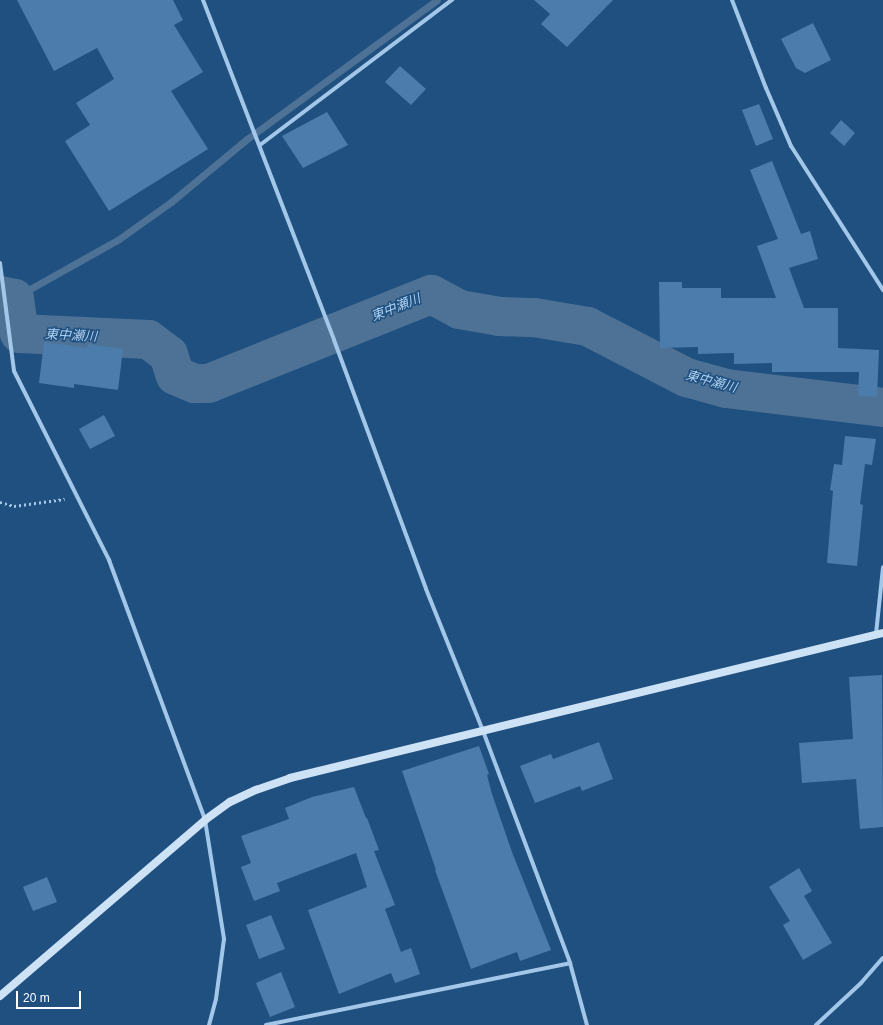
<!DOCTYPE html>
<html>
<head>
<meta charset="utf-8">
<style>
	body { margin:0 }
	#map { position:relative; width:883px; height:1025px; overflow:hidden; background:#1f5080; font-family:Helvetica,"Noto Sans JP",sans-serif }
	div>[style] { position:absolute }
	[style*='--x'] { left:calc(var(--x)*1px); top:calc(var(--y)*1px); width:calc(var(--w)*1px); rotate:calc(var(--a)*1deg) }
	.stream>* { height:7px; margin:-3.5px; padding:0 3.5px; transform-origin:3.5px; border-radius:3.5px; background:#4e7295 }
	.river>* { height:39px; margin:-19.5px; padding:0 19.5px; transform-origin:19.5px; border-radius:19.5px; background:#4e7295 }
	.building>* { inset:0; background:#4b7cab }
	.path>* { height:2.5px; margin-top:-1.25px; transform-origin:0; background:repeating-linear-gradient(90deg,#a3c7e8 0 2px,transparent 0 5px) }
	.street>* { height:4px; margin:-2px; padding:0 2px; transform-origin:2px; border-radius:2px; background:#a3c7e8 }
	.secondary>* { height:8px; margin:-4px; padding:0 4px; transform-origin:4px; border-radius:4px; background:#cee2f6 }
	span { translate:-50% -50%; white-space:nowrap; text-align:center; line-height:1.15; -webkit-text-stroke:3px #1f5080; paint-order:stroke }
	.water-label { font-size:13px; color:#afd1f0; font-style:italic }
	.scale { position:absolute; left:16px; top:991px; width:65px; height:18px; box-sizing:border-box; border:2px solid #fff; border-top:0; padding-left:5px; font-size:12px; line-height:14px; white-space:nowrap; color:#fff; -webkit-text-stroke:3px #1f5080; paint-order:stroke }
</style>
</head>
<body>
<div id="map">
	<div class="stream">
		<i style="--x:14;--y:298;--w:120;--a:-29.3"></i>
		<i style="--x:119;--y:239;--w:64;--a:-35.4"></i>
		<i style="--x:171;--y:202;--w:99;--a:-39.7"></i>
		<i style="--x:247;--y:139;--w:235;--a:-36.2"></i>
	</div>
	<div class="river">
		<i style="--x:0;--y:295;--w:14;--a:12"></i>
		<i style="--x:14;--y:298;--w:35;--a:82"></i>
		<i style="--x:19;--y:333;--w:129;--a:2.7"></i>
		<i style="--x:148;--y:339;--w:25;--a:37"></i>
		<i style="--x:168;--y:354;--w:22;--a:72"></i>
		<i style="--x:175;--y:375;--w:21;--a:23"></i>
		<i style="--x:194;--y:383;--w:14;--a:0"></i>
		<i style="--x:208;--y:383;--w:240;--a:-21.8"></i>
		<i style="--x:431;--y:294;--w:32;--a:28"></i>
		<i style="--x:459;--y:309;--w:41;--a:9.9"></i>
		<i style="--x:499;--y:316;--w:35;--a:2"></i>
		<i style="--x:534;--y:317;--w:54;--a:9.6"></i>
		<i style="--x:587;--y:326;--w:111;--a:27.3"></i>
		<i style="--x:686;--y:377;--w:41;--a:15.4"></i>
		<i style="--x:726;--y:388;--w:158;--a:6.9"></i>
	</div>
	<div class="building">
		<i style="clip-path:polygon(17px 0,173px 0,183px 20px,174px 25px,203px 72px,171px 91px,208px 149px,109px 211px,65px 141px,90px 125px,76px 103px,114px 79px,97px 48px,54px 71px)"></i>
		<i style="clip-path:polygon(534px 0,613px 0,567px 47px,541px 24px,550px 14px)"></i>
		<i style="clip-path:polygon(813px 23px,831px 60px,805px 73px,796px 68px,781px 39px)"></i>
		<i style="clip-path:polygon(400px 66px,426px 89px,411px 105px,385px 82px)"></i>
		<i style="clip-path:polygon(759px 104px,773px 139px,756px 146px,742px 110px)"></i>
		<i style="clip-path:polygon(327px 112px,348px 145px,303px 168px,282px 136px)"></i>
		<i style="clip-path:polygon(841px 120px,855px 133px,844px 146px,830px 133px)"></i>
		<i style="clip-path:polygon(772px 161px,801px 234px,810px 231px,818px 259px,789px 268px,804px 308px,838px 308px,838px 348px,879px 350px,877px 397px,858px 396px,859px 372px,772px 372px,772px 363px,734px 364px,734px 353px,698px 354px,698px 347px,660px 348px,659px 282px,682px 282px,682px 288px,721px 288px,721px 298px,776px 298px,757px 246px,778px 239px,750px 170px)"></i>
		<i style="clip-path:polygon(44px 342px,87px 348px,88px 344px,123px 349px,118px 390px,74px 384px,74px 388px,39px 383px)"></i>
		<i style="clip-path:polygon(104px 415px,115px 436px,90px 449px,79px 429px)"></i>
		<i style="clip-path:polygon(845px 436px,876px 439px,872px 465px,865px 464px,860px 504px,863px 505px,857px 566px,827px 563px,833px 491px,830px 490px,834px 464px,842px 465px)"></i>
		<i style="clip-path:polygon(882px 675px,883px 827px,860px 829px,856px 779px,802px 783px,799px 743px,853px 739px,849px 677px)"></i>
		<i style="clip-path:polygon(599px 742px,613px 779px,582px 791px,580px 786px,535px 803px,520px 766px,551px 754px,553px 759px)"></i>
		<i style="clip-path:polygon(479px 746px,489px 774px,487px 775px,492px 794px,512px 852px,551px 950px,520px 961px,517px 952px,471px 969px,435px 870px,436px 870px,402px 771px)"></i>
		<i style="clip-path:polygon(354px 787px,366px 818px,367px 818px,379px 850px,374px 851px,395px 905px,385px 909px,401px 952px,411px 948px,420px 974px,395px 983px,391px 973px,339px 994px,308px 910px,367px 887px,356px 853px,277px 883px,280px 891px,254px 901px,241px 867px,251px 863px,241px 836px,289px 819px,285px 808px,312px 797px)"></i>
		<i style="clip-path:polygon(799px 868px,812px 891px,804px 896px,832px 943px,803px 960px,783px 925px,790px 921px,769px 887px)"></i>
		<i style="clip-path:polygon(47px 877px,57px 902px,33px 911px,23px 887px)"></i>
		<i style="clip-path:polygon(271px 915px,285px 949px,259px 959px,246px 925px)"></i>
		<i style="clip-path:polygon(281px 972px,295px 1007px,270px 1017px,256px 983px)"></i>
	</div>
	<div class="path">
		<i style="--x:0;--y:502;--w:15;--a:16"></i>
		<i style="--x:14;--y:506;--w:51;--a:-7.8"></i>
	</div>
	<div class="street">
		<i style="--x:203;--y:0;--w:364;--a:68.9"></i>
		<i style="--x:334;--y:340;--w:265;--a:69.7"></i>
		<i style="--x:426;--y:589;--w:153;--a:68.1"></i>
		<i style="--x:483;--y:731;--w:248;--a:69.4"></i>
		<i style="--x:570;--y:963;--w:64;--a:74.7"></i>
		<i style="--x:732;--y:0;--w:94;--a:68.9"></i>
		<i style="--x:766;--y:88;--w:63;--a:66.7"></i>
		<i style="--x:791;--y:146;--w:171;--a:57.4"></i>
		<i style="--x:260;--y:145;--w:241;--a:-37.1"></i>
		<i style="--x:0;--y:263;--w:109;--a:82.6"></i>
		<i style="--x:14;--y:371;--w:212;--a:63.3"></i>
		<i style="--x:109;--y:560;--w:277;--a:69.7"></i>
		<i style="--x:205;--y:820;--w:121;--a:80.9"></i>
		<i style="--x:224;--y:939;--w:61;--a:97.6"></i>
		<i style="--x:216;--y:999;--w:27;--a:105"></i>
		<i style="--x:876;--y:634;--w:67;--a:-84"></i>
		<i style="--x:266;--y:1025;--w:310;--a:-11.5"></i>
		<i style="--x:816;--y:1025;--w:62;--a:-43"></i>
		<i style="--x:861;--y:983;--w:33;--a:-49"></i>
	</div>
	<div class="secondary">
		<i style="--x:0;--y:996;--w:270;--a:-40.6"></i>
		<i style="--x:205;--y:820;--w:31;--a:-36"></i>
		<i style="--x:230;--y:802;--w:29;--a:-25"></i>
		<i style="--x:256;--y:790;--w:36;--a:-19"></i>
		<i style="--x:290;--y:778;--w:610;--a:-13.74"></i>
	</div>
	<div class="water-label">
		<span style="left:396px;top:308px;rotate:-22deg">東中瀬川</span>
		<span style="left:71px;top:336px;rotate:3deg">東中瀬川</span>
		<span style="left:711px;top:382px;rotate:15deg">東中瀬川</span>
	</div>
	<div class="scale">20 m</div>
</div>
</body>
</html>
